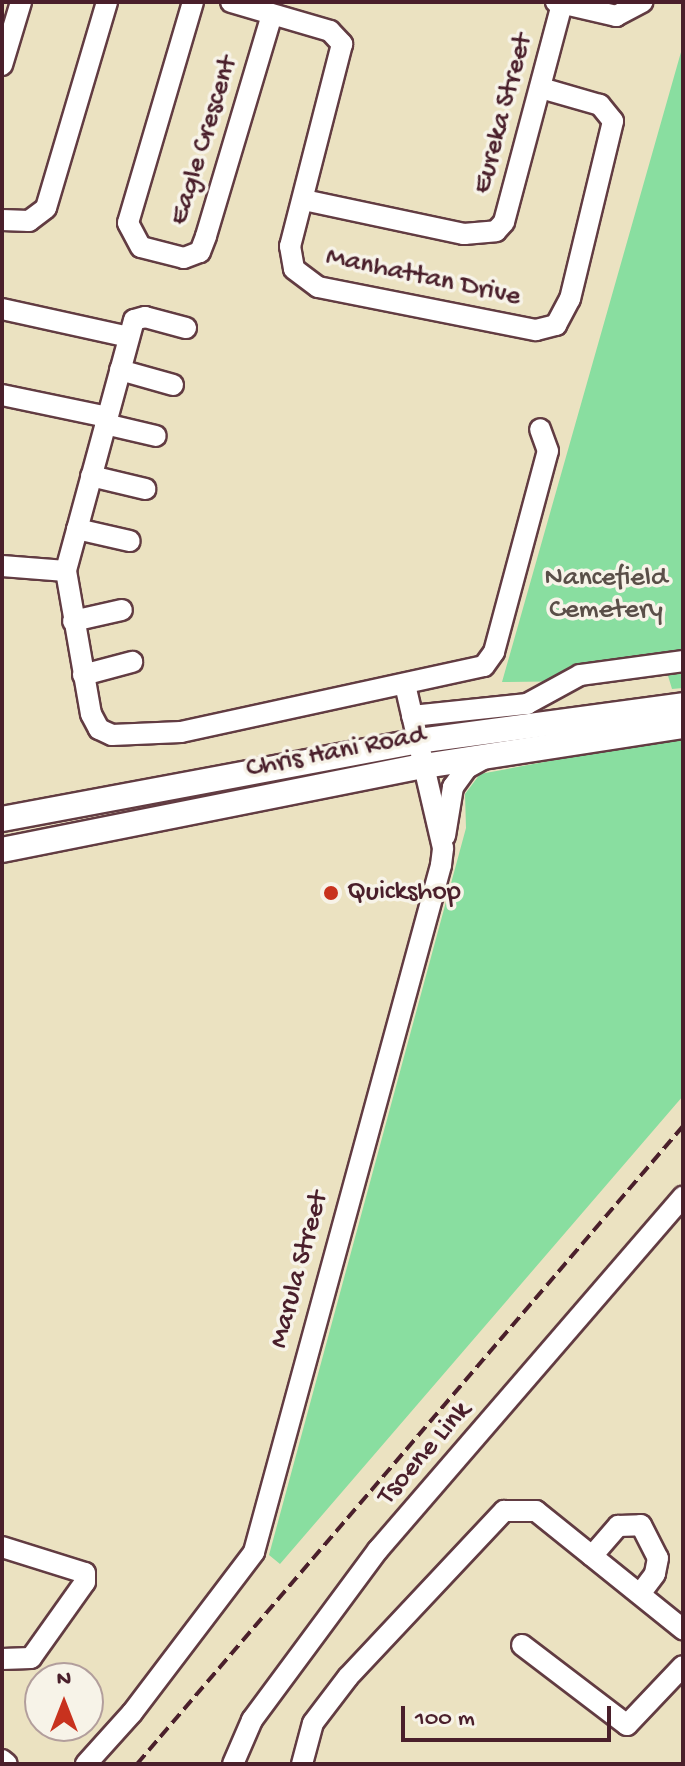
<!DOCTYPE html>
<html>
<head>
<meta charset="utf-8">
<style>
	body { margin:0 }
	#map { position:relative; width:685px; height:1766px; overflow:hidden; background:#ebe2c1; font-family:"Gochi Hand",sans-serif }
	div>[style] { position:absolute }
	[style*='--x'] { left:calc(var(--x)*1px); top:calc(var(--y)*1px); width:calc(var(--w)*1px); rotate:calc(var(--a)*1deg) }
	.green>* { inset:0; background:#89dea0 }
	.roads { filter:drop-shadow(2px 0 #623c42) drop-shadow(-2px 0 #623c42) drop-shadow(0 2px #623c42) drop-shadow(0 -2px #623c42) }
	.minor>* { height:20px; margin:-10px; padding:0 10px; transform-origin:10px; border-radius:10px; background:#fff }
	.major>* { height:24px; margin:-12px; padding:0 12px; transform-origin:12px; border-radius:12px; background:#fff }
	.rail>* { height:4px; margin-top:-2px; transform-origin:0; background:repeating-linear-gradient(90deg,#4a1f2b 0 12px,transparent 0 18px) }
	.dots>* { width:22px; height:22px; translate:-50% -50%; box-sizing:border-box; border:4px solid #f7f3e8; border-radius:50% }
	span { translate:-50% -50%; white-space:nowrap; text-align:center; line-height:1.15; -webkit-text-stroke:7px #f7f3e8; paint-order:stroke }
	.street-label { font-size:28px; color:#4a1f2b }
	.park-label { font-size:28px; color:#5a4f48 }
	.poi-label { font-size:28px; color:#4a1f2b }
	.left { translate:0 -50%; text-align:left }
	.frame { position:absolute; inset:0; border:4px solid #4a1f2b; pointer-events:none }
	.north { position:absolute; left:24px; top:1662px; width:80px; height:80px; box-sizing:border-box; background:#f7f3e8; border:2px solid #b29e9c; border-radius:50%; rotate:0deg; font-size:22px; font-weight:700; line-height:32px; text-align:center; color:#4a1f2b }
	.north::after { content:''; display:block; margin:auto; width:28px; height:36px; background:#c8321e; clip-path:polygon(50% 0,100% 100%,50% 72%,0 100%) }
	.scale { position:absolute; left:401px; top:1706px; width:210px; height:36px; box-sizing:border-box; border:4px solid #4a1f2b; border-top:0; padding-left:10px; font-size:24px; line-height:28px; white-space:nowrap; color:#4a1f2b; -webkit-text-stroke:6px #f7f3e8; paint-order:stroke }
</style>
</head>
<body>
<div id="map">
	<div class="green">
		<i style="clip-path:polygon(683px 45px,683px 688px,672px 689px,666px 669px,586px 681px,502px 682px)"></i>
		<i style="clip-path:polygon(683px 736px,683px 1096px,280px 1564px,269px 1555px,466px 828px,465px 794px,480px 774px)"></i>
	</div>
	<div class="roads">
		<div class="minor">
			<i style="--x:193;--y:2;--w:230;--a:106.4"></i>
			<i style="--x:128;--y:223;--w:27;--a:62"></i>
			<i style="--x:141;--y:247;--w:44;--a:14.3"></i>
			<i style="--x:184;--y:258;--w:17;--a:-21"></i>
			<i style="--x:200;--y:252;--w:17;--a:-69"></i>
			<i style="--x:206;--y:236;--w:231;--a:-73.4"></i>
			<i style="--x:231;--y:2;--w:103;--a:16.3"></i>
			<i style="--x:330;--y:31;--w:18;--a:47"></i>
			<i style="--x:342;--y:44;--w:209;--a:104.4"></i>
			<i style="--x:290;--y:246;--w:23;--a:80"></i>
			<i style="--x:294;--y:269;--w:30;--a:37"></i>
			<i style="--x:318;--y:287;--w:222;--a:11.2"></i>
			<i style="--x:536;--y:330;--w:21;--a:-14"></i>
			<i style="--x:556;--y:325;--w:30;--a:-62"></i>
			<i style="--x:570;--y:299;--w:183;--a:-76.4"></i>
			<i style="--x:613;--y:121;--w:21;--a:-129"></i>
			<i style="--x:600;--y:105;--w:61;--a:-163.9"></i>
			<i style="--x:556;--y:2;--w:62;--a:13.1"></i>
			<i style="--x:616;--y:16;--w:30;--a:-28"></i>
			<i style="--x:2;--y:65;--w:66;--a:-73.2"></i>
			<i style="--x:304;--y:200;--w:164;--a:12"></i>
			<i style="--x:464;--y:234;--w:32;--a:-5"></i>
			<i style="--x:496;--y:231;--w:12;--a:-48"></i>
			<i style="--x:504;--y:222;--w:226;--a:-75.1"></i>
			<i style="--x:2;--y:220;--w:27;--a:2"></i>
			<i style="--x:29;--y:221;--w:21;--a:-37"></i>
			<i style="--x:46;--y:208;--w:215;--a:-73.5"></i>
			<i style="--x:2;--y:309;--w:130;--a:12.4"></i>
			<i style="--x:186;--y:328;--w:42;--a:-165"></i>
			<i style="--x:145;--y:317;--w:11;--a:165"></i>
			<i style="--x:134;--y:320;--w:260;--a:105.2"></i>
			<i style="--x:66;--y:571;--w:145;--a:80.1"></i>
			<i style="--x:91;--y:714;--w:17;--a:62"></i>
			<i style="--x:99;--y:729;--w:14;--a:25"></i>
			<i style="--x:112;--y:735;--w:69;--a:-2.5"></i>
			<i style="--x:181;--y:732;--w:310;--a:-12.3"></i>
			<i style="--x:484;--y:666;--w:17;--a:-54"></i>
			<i style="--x:494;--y:652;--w:208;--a:-75"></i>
			<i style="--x:548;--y:451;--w:23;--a:-110"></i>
			<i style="--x:120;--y:370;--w:55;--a:15.8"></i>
			<i style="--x:2;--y:395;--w:107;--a:11.8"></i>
			<i style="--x:105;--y:424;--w:52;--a:13.2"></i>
			<i style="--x:91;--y:476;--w:56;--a:13.5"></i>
			<i style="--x:77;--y:529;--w:54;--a:12.8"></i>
			<i style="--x:2;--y:566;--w:64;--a:4.5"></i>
			<i style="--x:73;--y:621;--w:50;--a:-12.7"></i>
			<i style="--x:83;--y:675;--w:51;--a:-14.9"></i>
			<i style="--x:412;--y:716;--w:116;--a:-6"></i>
			<i style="--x:527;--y:704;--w:60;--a:-28.7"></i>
			<i style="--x:580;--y:675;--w:104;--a:-7.7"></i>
			<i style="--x:445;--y:836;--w:50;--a:-80.7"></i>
			<i style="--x:453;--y:787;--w:24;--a:-54"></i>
			<i style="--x:467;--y:768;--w:18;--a:-29"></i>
			<i style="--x:2;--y:1547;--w:87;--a:17.4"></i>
			<i style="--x:85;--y:1573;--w:9;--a:90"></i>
			<i style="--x:85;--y:1582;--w:93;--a:125.4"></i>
			<i style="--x:31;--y:1658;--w:29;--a:178"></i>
			<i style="--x:592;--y:1556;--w:40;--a:-49"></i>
			<i style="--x:618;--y:1526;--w:23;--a:-2"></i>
			<i style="--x:641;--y:1525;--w:37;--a:63"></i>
			<i style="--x:658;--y:1558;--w:16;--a:101"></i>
			<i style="--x:655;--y:1574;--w:25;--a:127"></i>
			<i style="--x:522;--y:1645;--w:132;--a:37.3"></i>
			<i style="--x:627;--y:1725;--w:81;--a:-46.5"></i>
			<i style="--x:2;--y:1760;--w:6;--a:39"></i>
			<i style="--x:86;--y:1764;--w:69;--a:-48"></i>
			<i style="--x:132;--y:1713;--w:202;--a:-52.8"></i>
			<i style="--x:254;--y:1552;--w:712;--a:-74.77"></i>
			<i style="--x:441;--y:865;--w:17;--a:-83"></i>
			<i style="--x:443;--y:848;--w:167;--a:-103.1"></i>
			<i style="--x:233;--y:1764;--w:48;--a:-66.6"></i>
			<i style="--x:252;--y:1720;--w:212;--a:-53.5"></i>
			<i style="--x:378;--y:1550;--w:467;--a:-49.2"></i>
			<i style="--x:302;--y:1764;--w:42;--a:-75"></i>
			<i style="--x:313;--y:1723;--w:58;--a:-52.7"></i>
			<i style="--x:348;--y:1677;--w:228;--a:-46.8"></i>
			<i style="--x:504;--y:1511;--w:32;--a:0"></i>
			<i style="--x:536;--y:1511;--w:189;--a:38.8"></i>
		</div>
		<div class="major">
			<i style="--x:2;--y:819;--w:423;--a:-10.6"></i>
			<i style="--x:418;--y:741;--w:267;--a:-7.7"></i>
			<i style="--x:2;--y:850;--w:430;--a:-11.3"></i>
			<i style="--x:424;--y:766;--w:262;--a:-8.8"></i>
		</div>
	</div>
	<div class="rail">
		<i style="--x:137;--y:1764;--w:840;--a:-49.44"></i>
	</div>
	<div class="dots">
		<i style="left:331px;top:893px;background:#c8321e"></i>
	</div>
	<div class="street-label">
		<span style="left:504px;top:114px;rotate:-75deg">Eureka Street</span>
		<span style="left:205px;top:141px;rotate:-73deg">Eagle Crescent</span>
		<span style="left:423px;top:278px;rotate:12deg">Manhattan Drive</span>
		<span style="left:336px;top:753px;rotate:-11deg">Chris Hani Road</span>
		<span style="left:300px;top:1270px;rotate:-75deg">Marula Street</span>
		<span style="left:425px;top:1454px;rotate:-49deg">Tsoene Link</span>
	</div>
	<div class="park-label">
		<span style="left:606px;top:595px">Nancefield<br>Cemetery</span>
	</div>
	<div class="poi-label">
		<span class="left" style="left:347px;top:893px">Quickshop</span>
	</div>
	<div class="frame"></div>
	<div class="north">N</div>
	<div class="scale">100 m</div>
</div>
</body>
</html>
